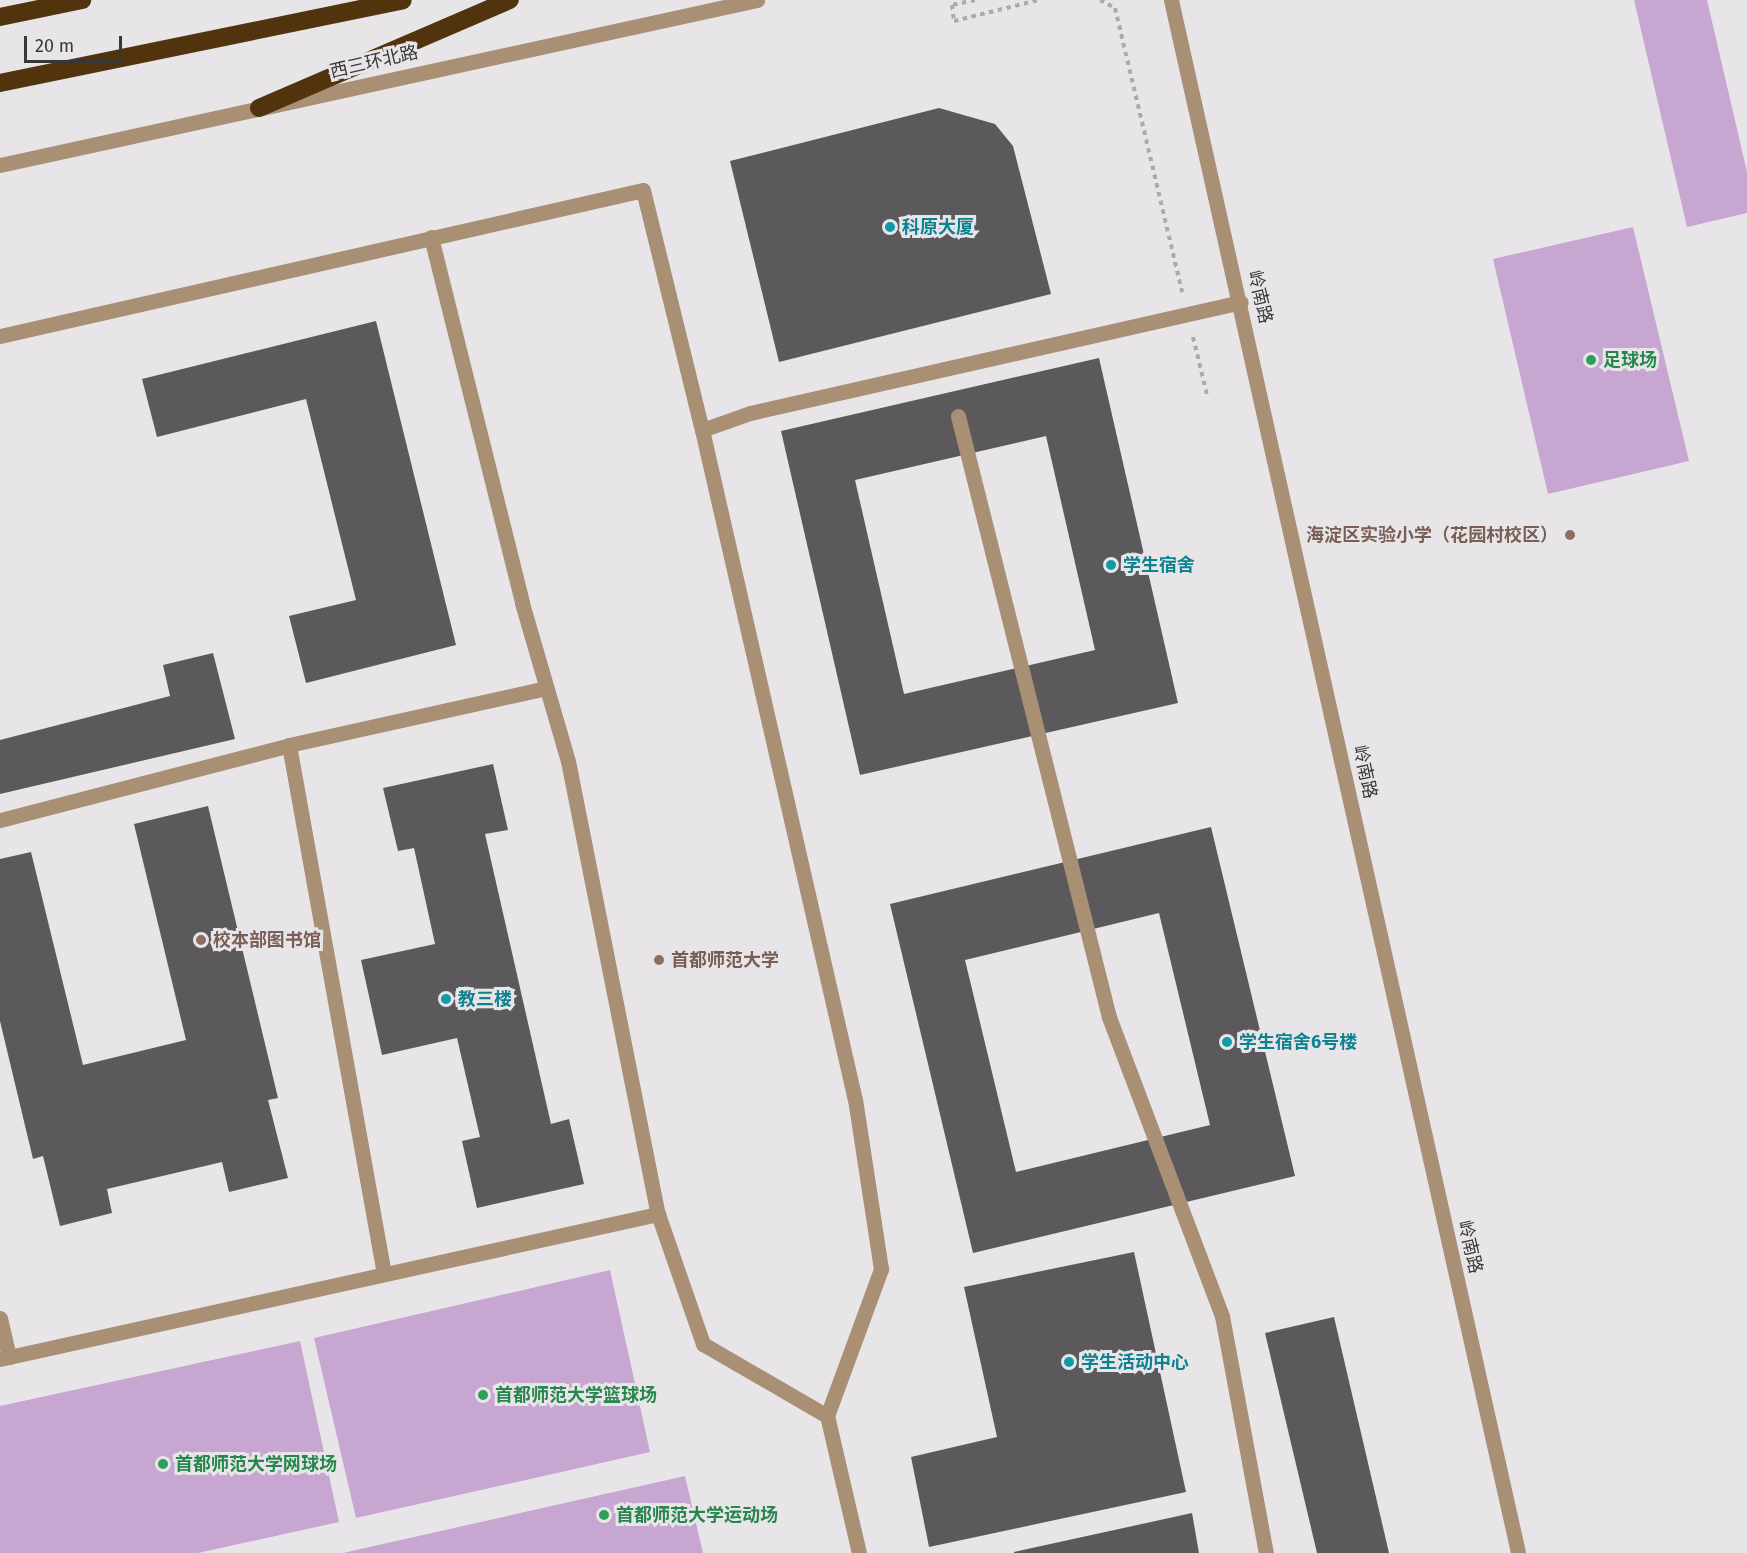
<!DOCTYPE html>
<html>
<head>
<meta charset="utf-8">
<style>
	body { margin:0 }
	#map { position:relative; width:1747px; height:1553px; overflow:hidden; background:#e8e5e9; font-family:"Fira Sans","Noto Sans SC",sans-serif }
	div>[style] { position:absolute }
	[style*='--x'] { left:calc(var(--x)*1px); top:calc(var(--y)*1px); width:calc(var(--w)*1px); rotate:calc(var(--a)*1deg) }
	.green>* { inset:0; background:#c7a6d2 }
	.building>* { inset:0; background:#5b595c }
	.path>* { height:4px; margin-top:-2px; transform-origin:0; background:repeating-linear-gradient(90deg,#adaaad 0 4.5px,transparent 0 9px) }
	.minor>* { height:15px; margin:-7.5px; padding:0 7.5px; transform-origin:7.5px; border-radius:7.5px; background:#a98f74 }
	.highway>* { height:18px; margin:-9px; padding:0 9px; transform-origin:9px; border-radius:9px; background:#51330e }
	.dots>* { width:16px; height:16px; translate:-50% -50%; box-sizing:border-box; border:3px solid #e8e5e9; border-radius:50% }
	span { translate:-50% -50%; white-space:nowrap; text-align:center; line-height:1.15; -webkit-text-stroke:6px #e8e5e9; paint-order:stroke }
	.street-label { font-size:18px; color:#383738 }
	.culture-label { font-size:18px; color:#0d838f; font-weight:700 }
	.left { translate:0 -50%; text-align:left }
	.leisure-label { font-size:18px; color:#27864d; font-weight:700 }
	.education-label { font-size:18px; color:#785e54; font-weight:700 }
	.right { translate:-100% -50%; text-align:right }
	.scale { position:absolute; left:24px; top:36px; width:98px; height:27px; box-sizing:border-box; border:3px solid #383738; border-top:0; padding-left:8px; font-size:18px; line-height:21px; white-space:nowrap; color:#383738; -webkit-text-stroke:4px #e8e5e9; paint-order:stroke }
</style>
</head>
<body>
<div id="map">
	<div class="green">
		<i style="clip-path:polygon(1634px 0,1707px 0,1747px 172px,1747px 213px,1687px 227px)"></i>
		<i style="clip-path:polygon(1633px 227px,1689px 461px,1548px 494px,1493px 259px)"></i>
		<i style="clip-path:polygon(610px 1270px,650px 1452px,356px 1518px,314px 1338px)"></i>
		<i style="clip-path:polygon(300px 1341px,339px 1522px,198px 1553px,0 1553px,0 1406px)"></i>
		<i style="clip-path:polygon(685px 1476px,703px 1553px,343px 1553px)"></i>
	</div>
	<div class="building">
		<i style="clip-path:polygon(939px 108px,995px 124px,1013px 146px,1051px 294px,779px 362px,730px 161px)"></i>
		<i style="clip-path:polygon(376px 321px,456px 645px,306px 683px,289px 616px,356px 600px,306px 399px,157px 437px,142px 379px)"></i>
		<i style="clip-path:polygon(evenodd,1099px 358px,1178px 703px,860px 775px,781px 431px,1099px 358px,1046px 436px,1095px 650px,904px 694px,855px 480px,1046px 436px)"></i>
		<i style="clip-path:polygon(213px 653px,235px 739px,0 794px,0 740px,170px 696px,163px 665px)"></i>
		<i style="clip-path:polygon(493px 764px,508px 830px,485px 834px,551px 1124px,569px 1119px,584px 1184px,477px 1208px,462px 1141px,480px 1137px,457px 1038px,382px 1055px,361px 960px,435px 944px,414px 848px,398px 851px,383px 788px)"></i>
		<i style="clip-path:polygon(208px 806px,278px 1098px,268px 1100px,288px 1178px,229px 1192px,222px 1162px,107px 1189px,112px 1213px,60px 1226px,43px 1156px,33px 1159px,0 1021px,0 859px,31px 852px,83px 1065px,186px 1040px,134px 824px)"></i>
		<i style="clip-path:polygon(evenodd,1211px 827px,1295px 1176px,973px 1253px,890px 904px,1211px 827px,1159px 913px,1210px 1125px,1016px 1172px,965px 960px,1159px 913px)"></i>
		<i style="clip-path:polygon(1134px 1252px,1186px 1492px,929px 1547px,911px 1457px,997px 1437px,964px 1287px)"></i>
		<i style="clip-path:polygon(1334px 1317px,1389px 1553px,1317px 1553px,1265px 1333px)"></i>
		<i style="clip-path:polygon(1192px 1513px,1199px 1553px,1014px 1553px,1014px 1552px)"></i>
	</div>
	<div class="path">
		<i style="--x:975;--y:0;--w:24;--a:168"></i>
		<i style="--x:952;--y:5;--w:16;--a:83"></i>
		<i style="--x:954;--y:21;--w:88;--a:-13.9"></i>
		<i style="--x:1100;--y:0;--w:17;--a:28"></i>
		<i style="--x:1115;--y:8;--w:292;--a:76.7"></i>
		<i style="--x:1193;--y:337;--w:60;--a:76.4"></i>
	</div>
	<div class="minor">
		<i style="--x:1171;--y:0;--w:1591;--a:77.4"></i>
		<i style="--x:0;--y:165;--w:775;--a:-12.3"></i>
		<i style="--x:431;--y:237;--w:377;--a:76"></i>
		<i style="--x:522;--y:603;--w:165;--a:73.8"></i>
		<i style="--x:568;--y:761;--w:462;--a:78.8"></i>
		<i style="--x:0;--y:336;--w:659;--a:-12.79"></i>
		<i style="--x:643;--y:190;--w:247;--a:76.2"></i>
		<i style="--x:958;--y:416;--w:620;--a:75.9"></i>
		<i style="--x:1109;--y:1017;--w:320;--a:69.3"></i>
		<i style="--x:1222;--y:1316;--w:241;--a:79.5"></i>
		<i style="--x:289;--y:745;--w:537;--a:79.82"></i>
		<i style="--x:0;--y:820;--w:299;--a:-14.5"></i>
		<i style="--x:289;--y:745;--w:263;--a:-12.5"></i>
		<i style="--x:0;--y:1318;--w:40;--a:77"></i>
		<i style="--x:0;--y:1359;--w:674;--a:-12.43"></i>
		<i style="--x:658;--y:1214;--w:138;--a:70.9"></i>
		<i style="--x:703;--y:1344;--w:143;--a:30.1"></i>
		<i style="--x:859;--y:1553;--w:141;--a:-103.1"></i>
		<i style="--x:827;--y:1416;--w:157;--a:-69.8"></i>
		<i style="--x:881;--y:1269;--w:171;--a:-98.7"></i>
		<i style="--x:855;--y:1100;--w:687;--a:-102.86"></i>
		<i style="--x:702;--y:430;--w:51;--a:-19.5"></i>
		<i style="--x:750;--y:413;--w:503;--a:-12.74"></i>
	</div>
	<div class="highway">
		<i style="--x:0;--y:17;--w:84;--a:-11.7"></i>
		<i style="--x:0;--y:83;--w:411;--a:-11.6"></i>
		<i style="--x:259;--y:108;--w:273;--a:-23.3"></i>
	</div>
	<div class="dots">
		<i style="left:890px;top:227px;background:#0f9aa8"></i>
		<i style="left:1591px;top:360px;background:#2e9e5b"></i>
		<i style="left:1570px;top:535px;background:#8d6e63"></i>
		<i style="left:1111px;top:565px;background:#0f9aa8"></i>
		<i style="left:201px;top:940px;background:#8d6e63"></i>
		<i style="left:659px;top:960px;background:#8d6e63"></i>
		<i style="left:446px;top:999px;background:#0f9aa8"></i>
		<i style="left:1227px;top:1042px;background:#0f9aa8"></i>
		<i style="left:1069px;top:1362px;background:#0f9aa8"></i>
		<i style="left:483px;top:1395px;background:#2e9e5b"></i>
		<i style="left:163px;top:1464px;background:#2e9e5b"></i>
		<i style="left:604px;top:1515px;background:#2e9e5b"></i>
	</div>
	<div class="street-label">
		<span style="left:374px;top:62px;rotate:-13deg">西三环北路</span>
		<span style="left:1260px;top:297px;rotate:77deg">岭南路</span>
		<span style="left:1365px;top:772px;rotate:78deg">岭南路</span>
		<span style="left:1470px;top:1247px;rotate:77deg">岭南路</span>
	</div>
	<div class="culture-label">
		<span class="left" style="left:902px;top:227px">科原大厦</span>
		<span class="left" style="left:1123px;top:565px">学生宿舍</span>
		<span class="left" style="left:458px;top:999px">教三楼</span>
		<span class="left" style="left:1239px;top:1042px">学生宿舍6号楼</span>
		<span class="left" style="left:1081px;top:1362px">学生活动中心</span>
	</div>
	<div class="leisure-label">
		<span class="left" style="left:1603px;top:360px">足球场</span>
		<span class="left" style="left:495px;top:1395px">首都师范大学篮球场</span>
		<span class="left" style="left:175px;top:1464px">首都师范大学网球场</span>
		<span class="left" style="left:616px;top:1515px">首都师范大学运动场</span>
	</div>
	<div class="education-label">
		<span class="right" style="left:1558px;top:535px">海淀区实验小学（花园村校区）</span>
		<span class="left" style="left:213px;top:940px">校本部图书馆</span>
		<span class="left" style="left:671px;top:960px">首都师范大学</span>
	</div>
	<div class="scale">20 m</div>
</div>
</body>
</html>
